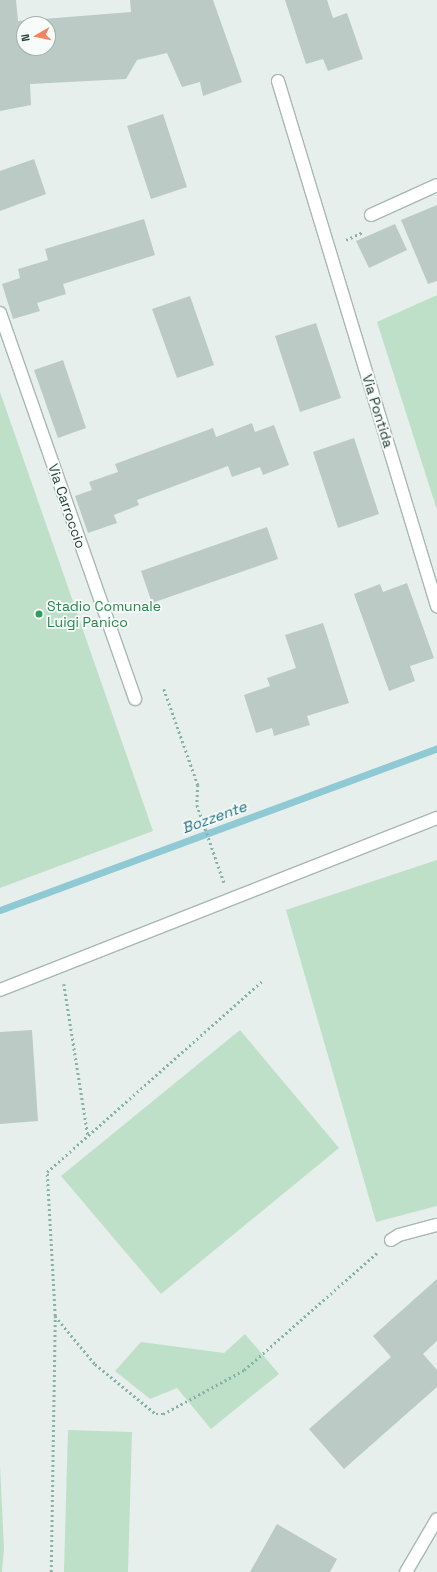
<!DOCTYPE html>
<html>
<head>
<meta charset="utf-8">
<style>
	body { margin:0 }
	#map { position:relative; width:437px; height:1572px; overflow:hidden; background:#e6efeb; font-family:"Space Grotesk",sans-serif }
	div>[style] { position:absolute }
	[style*='--x'] { left:calc(var(--x)*1px); top:calc(var(--y)*1px); width:calc(var(--w)*1px); rotate:calc(var(--a)*1deg) }
	.green>* { inset:0; background:#bfe0c8 }
	.stream>* { height:7px; margin:-3.5px; padding:0 3.5px; transform-origin:3.5px; border-radius:3.5px; background:#8ec9d4 }
	.building>* { inset:0; background:#bbcac4 }
	.path>* { height:2.5px; margin-top:-1.25px; transform-origin:0; background:repeating-linear-gradient(90deg,#86b3a5 0 2px,transparent 0 5px) }
	.roads { filter:drop-shadow(1px 0 #a8b8b2) drop-shadow(-1px 0 #a8b8b2) drop-shadow(0 1px #a8b8b2) drop-shadow(0 -1px #a8b8b2) }
	.minor>* { height:12px; margin:-6px; padding:0 6px; transform-origin:6px; border-radius:6px; background:#fff }
	.dots>* { width:11px; height:11px; translate:-50% -50%; box-sizing:border-box; border:2px solid #f7fbf9; border-radius:50% }
	span { translate:-50% -50%; white-space:nowrap; text-align:center; line-height:1.15; -webkit-text-stroke:3.5px #f7fbf9; paint-order:stroke }
	.street-label { font-size:14px; color:#24423a }
	.leisure-label { font-size:14px; color:#27864d }
	.left { translate:0 -50%; text-align:left }
	.water-label { font-size:15px; color:#1c6f80; font-style:italic }
	.north { position:absolute; left:16px; top:16px; width:40px; height:40px; box-sizing:border-box; background:#f7fbf9; border:1px solid #a3b1ad; border-radius:50%; rotate:261deg; font-size:11px; font-weight:700; line-height:16px; text-align:center; color:#24423a }
	.north::after { content:''; display:block; margin:auto; width:14px; height:18px; background:#f4845f; clip-path:polygon(50% 0,100% 100%,50% 72%,0 100%) }
</style>
</head>
<body>
<div id="map">
	<div class="green">
		<i style="clip-path:polygon(437px 295px,437px 510px,377px 322px)"></i>
		<i style="clip-path:polygon(0 392px,153px 831px,0 888px)"></i>
		<i style="clip-path:polygon(437px 860px,437px 1206px,376px 1222px,286px 910px)"></i>
		<i style="clip-path:polygon(240px 1030px,339px 1148px,161px 1294px,61px 1176px)"></i>
		<i style="clip-path:polygon(245px 1334px,279px 1374px,211px 1429px,177px 1388px,150px 1399px,115px 1371px,141px 1342px,224px 1353px)"></i>
		<i style="clip-path:polygon(68px 1430px,132px 1432px,128px 1572px,64px 1572px)"></i>
		<i style="clip-path:polygon(0 1465px,4px 1549px,2px 1572px,0 1572px)"></i>
	</div>
	<div class="stream">
		<i style="--x:0;--y:910;--w:466;--a:-20.3"></i>
	</div>
	<div class="building">
		<i style="clip-path:polygon(evenodd,0 0,16px 0,18px 21px,131px 12px,130px 0,213px 0,242px 82px,203px 96px,200px 82px,182px 87px,167px 53px,137px 60px,126px 79px,30px 84px,31px 105px,0 111px,0 0,24px 24px,48px 24px,48px 48px,24px 48px,24px 24px)"></i>
		<i style="clip-path:polygon(285px 0,327px 0,333px 18px,347px 13px,363px 59px,328px 71px,323px 59px,306px 64px)"></i>
		<i style="clip-path:polygon(163px 114px,187px 187px,151px 199px,127px 126px)"></i>
		<i style="clip-path:polygon(34px 159px,46px 194px,0 211px,0 171px)"></i>
		<i style="clip-path:polygon(437px 205px,437px 281px,428px 284px,401px 220px)"></i>
		<i style="clip-path:polygon(144px 219px,155px 255px,63px 284px,66px 294px,37px 303px,40px 311px,13px 319px,2px 284px,20px 278px,18px 269px,48px 260px,45px 249px)"></i>
		<i style="clip-path:polygon(395px 224px,407px 250px,369px 268px,356px 241px)"></i>
		<i style="clip-path:polygon(190px 296px,214px 365px,177px 378px,152px 309px)"></i>
		<i style="clip-path:polygon(316px 323px,341px 398px,300px 412px,275px 336px)"></i>
		<i style="clip-path:polygon(63px 360px,86px 428px,58px 438px,34px 370px)"></i>
		<i style="clip-path:polygon(252px 423px,255px 432px,274px 425px,289px 465px,263px 475px,260px 467px,232px 477px,228px 466px,137px 500px,139px 505px,114px 515px,117px 523px,88px 533px,75px 496px,92px 490px,89px 482px,118px 472px,115px 464px,213px 428px,216px 437px)"></i>
		<i style="clip-path:polygon(354px 438px,379px 514px,338px 528px,313px 452px)"></i>
		<i style="clip-path:polygon(267px 527px,278px 559px,152px 603px,141px 571px)"></i>
		<i style="clip-path:polygon(407px 583px,434px 658px,410px 666px,415px 681px,389px 691px,354px 594px,380px 584px,383px 592px)"></i>
		<i style="clip-path:polygon(323px 623px,349px 703px,307px 716px,310px 725px,274px 736px,272px 728px,256px 733px,244px 695px,270px 686px,267px 678px,296px 668px,285px 635px)"></i>
		<i style="clip-path:polygon(32px 1030px,38px 1121px,0 1124px,0 1032px)"></i>
		<i style="clip-path:polygon(437px 1279px,437px 1341px,423px 1354px,437px 1370px,437px 1387px,344px 1469px,309px 1429px,391px 1357px,373px 1336px)"></i>
		<i style="clip-path:polygon(277px 1524px,337px 1559px,330px 1572px,250px 1572px)"></i>
	</div>
	<div class="path">
		<i style="--x:346;--y:240;--w:19;--a:-25"></i>
		<i style="--x:164;--y:689;--w:102;--a:70.5"></i>
		<i style="--x:198;--y:785;--w:20;--a:93"></i>
		<i style="--x:197;--y:805;--w:82;--a:70.7"></i>
		<i style="--x:64;--y:984;--w:153;--a:81"></i>
		<i style="--x:55;--y:1316;--w:62;--a:50.2"></i>
		<i style="--x:95;--y:1364;--w:79;--a:39.3"></i>
		<i style="--x:156;--y:1414;--w:7;--a:0"></i>
		<i style="--x:163;--y:1414;--w:92;--a:-28.5"></i>
		<i style="--x:244;--y:1370;--w:179;--a:-41.4"></i>
		<i style="--x:51;--y:1572;--w:256;--a:-89.1"></i>
		<i style="--x:55;--y:1316;--w:144;--a:-93.2"></i>
		<i style="--x:47;--y:1172;--w:290;--a:-41.6"></i>
	</div>
	<div class="roads">
		<div class="minor">
			<i style="--x:278;--y:81;--w:549;--a:73.15"></i>
			<i style="--x:371;--y:215;--w:72;--a:-24.4"></i>
			<i style="--x:0;--y:313;--w:409;--a:70.7"></i>
			<i style="--x:0;--y:990;--w:470;--a:-21.5"></i>
			<i style="--x:391;--y:1240;--w:9;--a:-32"></i>
			<i style="--x:399;--y:1235;--w:39;--a:-15"></i>
			<i style="--x:406;--y:1572;--w:61;--a:-59.7"></i>
		</div>
	</div>
	<div class="dots">
		<i style="left:39px;top:614px;background:#2e9e5b"></i>
	</div>
	<div class="street-label">
		<span style="left:378px;top:411px;rotate:73deg">Via Pontida</span>
		<span style="left:67px;top:506px;rotate:71deg">Via Carroccio</span>
	</div>
	<div class="leisure-label">
		<span class="left" style="left:47px;top:614px">Stadio Comunale<br>Luigi Panico</span>
	</div>
	<div class="water-label">
		<span style="left:214px;top:817px;rotate:-20deg">Bozzente</span>
	</div>
	<div class="north">N</div>
</div>
</body>
</html>
